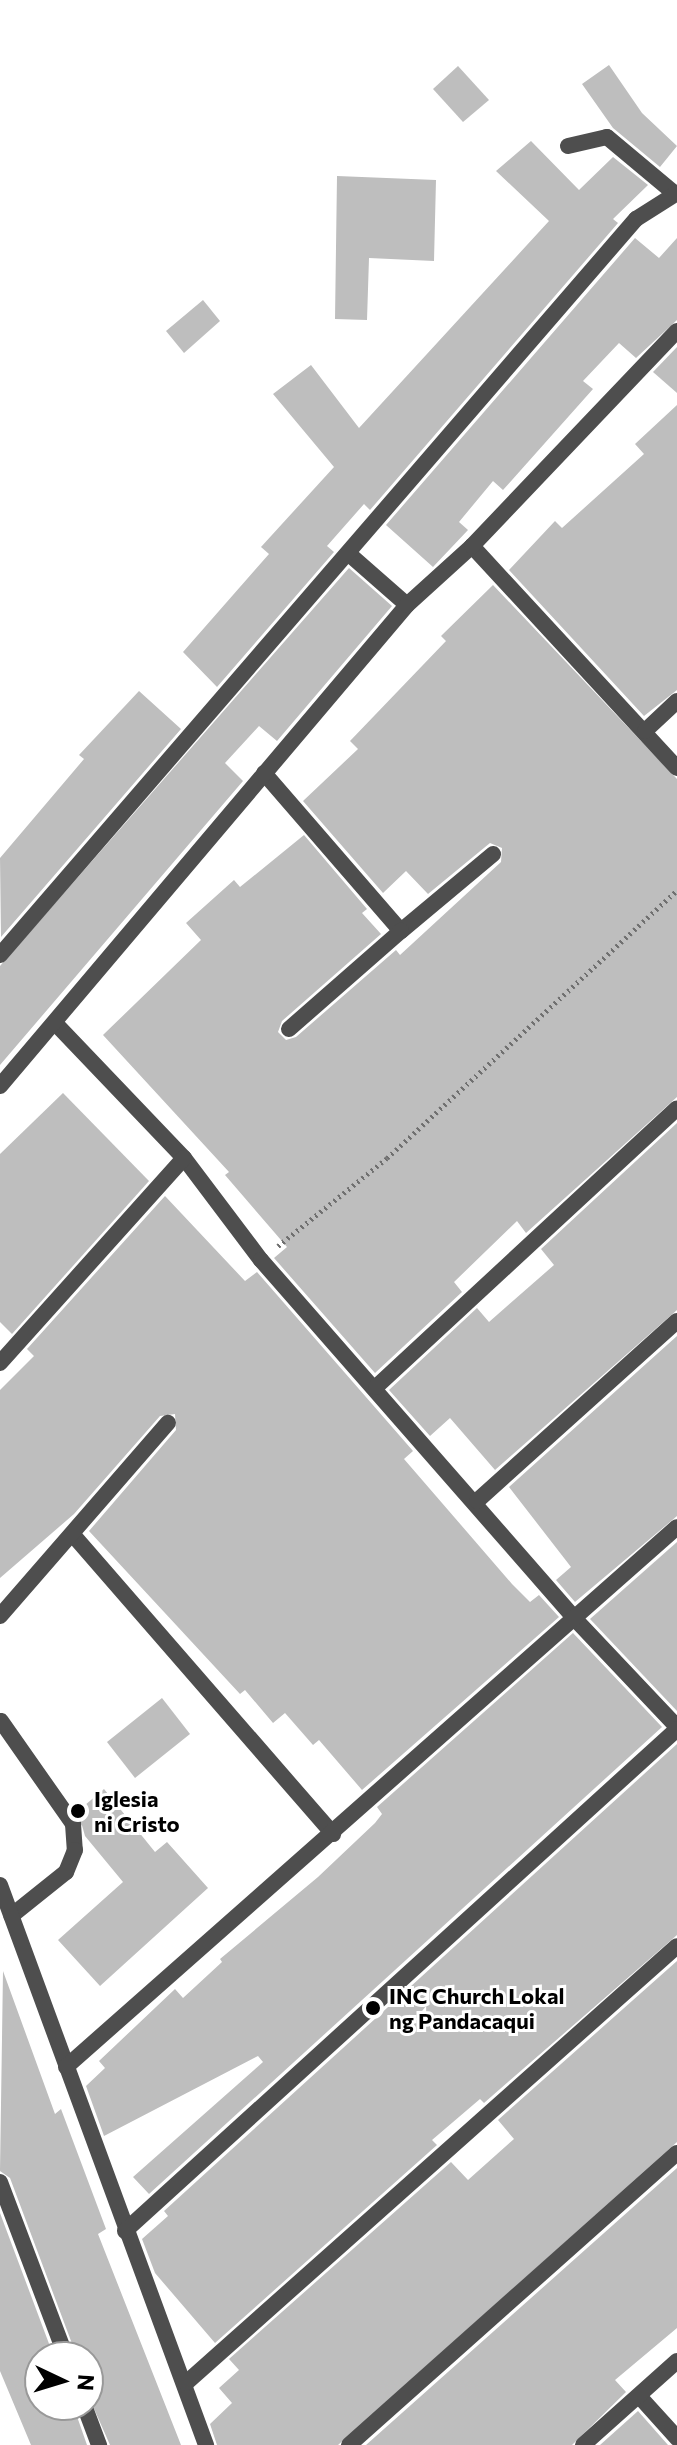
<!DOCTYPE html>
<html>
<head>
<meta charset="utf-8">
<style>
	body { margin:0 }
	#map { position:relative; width:677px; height:2445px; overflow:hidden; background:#fff; font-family:Commissioner,sans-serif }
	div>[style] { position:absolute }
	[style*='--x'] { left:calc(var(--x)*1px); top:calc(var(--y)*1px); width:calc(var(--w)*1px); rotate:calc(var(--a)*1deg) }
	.building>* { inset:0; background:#bebebe }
	.path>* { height:5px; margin-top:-2.5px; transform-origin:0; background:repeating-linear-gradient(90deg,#707070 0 2px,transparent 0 6px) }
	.service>* { height:16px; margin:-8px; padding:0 8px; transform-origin:8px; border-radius:8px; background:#4e4e4e }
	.minor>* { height:16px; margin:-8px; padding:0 8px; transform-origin:8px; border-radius:8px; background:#4e4e4e }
	.dots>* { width:22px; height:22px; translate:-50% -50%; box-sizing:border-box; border:4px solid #fff; border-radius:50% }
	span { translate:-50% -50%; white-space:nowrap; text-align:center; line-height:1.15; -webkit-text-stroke:6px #fff; paint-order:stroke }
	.poi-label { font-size:22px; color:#000; font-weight:700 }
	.left { translate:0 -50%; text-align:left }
	.north { position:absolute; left:24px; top:2341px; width:80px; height:80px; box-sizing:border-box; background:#fff; border:2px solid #999; border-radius:50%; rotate:94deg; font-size:22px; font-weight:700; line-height:32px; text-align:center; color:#000 }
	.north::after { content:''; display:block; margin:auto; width:28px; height:36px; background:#000; clip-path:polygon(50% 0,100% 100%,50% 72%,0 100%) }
</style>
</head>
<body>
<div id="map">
	<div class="building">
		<i style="clip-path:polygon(609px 65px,642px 113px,677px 146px,660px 167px,613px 128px,582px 84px)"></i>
		<i style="clip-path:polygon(458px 66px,489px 100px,463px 122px,433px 89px)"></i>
		<i style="clip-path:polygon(531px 141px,579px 190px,613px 157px,648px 185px,613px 219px,618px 223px,370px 510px,364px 504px,327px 546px,334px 552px,217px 687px,183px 652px,269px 554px,261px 547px,334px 467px,273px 394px,311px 365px,359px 428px,549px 221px,496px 171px)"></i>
		<i style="clip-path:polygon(337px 176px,436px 180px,434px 261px,369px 258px,367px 320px,335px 319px)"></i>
		<i style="clip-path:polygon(635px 238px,659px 258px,677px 238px,677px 320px,636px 358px,619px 343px,583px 381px,593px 389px,503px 490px,493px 481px,459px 522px,468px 530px,433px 567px,386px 525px)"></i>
		<i style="clip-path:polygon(203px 300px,220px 321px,184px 353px,166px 331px)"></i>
		<i style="clip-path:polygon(677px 347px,677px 393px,653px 372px)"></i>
		<i style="clip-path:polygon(677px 405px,677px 690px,644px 716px,509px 570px,555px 521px,562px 528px,644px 454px,635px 444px)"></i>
		<i style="clip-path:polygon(349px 568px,392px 606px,277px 741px,259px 726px,225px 763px,243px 781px,0 1065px,0 966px)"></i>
		<i style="clip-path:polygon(493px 585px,677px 779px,677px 1097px,526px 1233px,517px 1221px,454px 1282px,462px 1292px,375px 1373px,274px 1258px,287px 1247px,225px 1175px,229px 1172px,103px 1035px,201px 940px,186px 923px,234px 880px,240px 887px,304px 835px,367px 909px,362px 913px,381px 934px,282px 1021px,278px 1032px,286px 1040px,296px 1037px,396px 950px,400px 955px,501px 862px,502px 848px,490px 843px,428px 894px,406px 871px,383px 893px,303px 801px,358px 749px,350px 741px,446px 641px,441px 636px)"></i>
		<i style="clip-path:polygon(139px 691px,181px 729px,1px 937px,0 858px,84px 759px,79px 755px)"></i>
		<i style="clip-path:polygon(63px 1093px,149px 1181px,12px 1334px,0 1322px,0 1154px)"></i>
		<i style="clip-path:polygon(677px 1123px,677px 1310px,495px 1470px,450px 1418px,430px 1436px,389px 1390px,477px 1308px,489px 1322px,554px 1265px,541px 1249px)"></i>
		<i style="clip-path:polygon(165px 1196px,245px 1281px,257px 1272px,413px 1451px,404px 1459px,512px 1584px,530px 1602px,539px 1595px,559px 1617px,362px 1790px,319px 1740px,313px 1745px,285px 1713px,273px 1723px,245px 1690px,240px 1694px,89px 1531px,176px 1430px,175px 1414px,160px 1416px,74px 1514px,0 1578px,0 1390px,34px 1356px,27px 1349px)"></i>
		<i style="clip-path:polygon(677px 1336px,677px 1516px,575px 1602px,556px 1580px,571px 1567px,509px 1487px)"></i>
		<i style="clip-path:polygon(677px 1542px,677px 1711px,590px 1619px)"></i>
		<i style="clip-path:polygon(573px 1633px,662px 1727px,149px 2194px,133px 2177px,263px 2062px,258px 2056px,104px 2136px,86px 2086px,105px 2068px,99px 2061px,175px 1989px,183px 1998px,222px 1962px,220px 1959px,318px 1877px,375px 1823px,382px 1814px,377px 1807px)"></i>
		<i style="clip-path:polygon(162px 1698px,190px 1734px,135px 1778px,107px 1742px)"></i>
		<i style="clip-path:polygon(677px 1744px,677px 1935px,484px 2103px,480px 2099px,432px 2140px,437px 2145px,215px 2343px,155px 2273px,142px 2239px,168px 2216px,164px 2211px)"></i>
		<i style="clip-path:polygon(104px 1789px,155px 1852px,167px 1842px,208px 1888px,100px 1986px,58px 1940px,123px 1882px,85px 1836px,78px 1811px)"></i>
		<i style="clip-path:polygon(677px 1961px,677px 2142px,338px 2445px,217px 2445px,210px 2424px,232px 2403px,219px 2388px,239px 2370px,229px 2359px,451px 2162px,468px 2180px,514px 2139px,498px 2120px)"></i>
		<i style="clip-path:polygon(3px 1971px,55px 2114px,61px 2109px,106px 2229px,98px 2234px,181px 2445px,110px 2445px,88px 2395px,88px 2357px,77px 2357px,10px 2178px,0 2171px)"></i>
		<i style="clip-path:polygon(677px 2168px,677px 2328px,615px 2380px,626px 2392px,572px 2445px,366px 2445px)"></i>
		<i style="clip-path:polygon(0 2213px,54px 2357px,40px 2357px,40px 2405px,73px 2405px,87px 2445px,31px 2445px,0 2371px)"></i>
		<i style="clip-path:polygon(638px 2411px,668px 2445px,600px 2445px)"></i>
	</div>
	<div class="path">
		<i style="--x:278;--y:1246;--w:140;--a:-38.9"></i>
		<i style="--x:387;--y:1158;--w:395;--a:-42.7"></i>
	</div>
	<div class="service">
		<i style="--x:1;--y:1721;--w:126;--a:55"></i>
		<i style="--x:73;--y:1824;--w:26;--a:86"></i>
		<i style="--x:75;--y:1850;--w:24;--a:112"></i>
		<i style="--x:66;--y:1872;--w:70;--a:141.3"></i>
	</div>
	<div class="minor">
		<i style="--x:568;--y:146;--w:40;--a:-13"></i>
		<i style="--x:607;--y:137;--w:87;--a:39.9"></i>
		<i style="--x:472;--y:546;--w:302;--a:47.3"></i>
		<i style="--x:349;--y:554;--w:77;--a:41.3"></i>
		<i style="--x:645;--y:731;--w:44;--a:-43.2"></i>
		<i style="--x:264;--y:773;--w:209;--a:49.1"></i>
		<i style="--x:401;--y:931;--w:120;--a:-39.9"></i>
		<i style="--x:0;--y:955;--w:973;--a:-49.17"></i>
		<i style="--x:636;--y:219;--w:49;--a:-32.4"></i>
		<i style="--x:55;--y:1023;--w:187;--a:46.3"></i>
		<i style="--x:184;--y:1158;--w:128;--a:53"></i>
		<i style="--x:261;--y:1260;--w:477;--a:48.8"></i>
		<i style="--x:575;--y:1619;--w:149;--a:46.6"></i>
		<i style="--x:289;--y:1029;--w:149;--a:-41.2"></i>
		<i style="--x:0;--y:1086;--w:630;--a:-49.76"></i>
		<i style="--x:407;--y:605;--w:88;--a:-42.2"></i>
		<i style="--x:472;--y:546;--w:297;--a:-46.4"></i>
		<i style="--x:0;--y:1363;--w:275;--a:-48.1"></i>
		<i style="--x:376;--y:1387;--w:410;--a:-42.8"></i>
		<i style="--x:477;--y:1501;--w:269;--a:-42"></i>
		<i style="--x:74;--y:1536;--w:395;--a:49"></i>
		<i style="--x:0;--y:1616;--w:256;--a:-49"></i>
		<i style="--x:0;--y:1885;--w:597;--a:69.8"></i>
		<i style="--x:66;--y:2067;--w:815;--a:-41.47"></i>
		<i style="--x:0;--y:2182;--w:187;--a:69.3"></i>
		<i style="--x:125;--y:2231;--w:746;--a:-42.28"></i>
		<i style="--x:186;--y:2383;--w:657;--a:-41.67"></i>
		<i style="--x:639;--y:2396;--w:57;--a:47.9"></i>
		<i style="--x:84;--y:2405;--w:43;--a:69.4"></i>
		<i style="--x:349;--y:2445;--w:439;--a:-41.7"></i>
		<i style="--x:583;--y:2445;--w:126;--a:-41.8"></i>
	</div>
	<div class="dots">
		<i style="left:78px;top:1811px;background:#000"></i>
		<i style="left:373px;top:2008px;background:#000"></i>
	</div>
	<div class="poi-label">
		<span class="left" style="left:94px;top:1811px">Iglesia<br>ni Cristo</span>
		<span class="left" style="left:389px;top:2008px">INC Church Lokal<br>ng Pandacaqui</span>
	</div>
	<div class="north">N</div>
</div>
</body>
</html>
